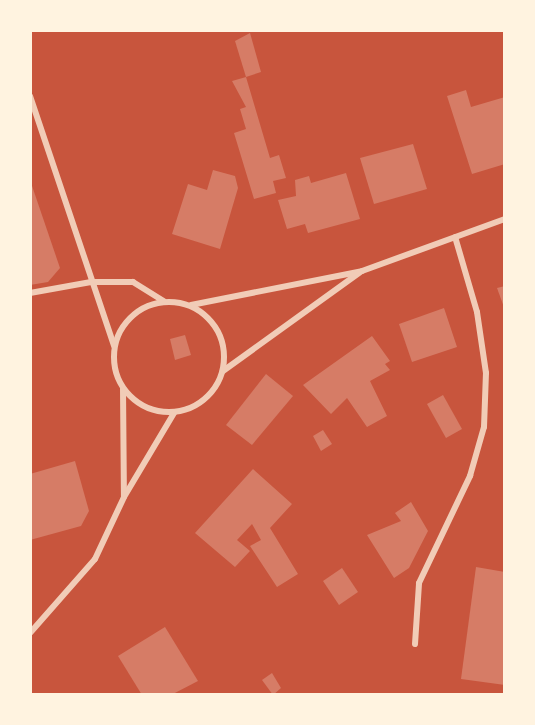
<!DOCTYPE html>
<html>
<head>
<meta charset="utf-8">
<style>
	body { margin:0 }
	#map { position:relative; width:535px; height:725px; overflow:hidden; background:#c8553d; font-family:Manrope,sans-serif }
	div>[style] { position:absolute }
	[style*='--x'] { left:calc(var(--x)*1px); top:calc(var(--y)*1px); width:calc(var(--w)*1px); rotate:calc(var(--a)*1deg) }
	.building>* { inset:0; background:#d67c66 }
	.minor>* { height:6px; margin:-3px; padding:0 3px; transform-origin:3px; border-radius:3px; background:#f1ccb7 }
	.minor>.ring { margin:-3px; padding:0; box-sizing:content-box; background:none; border:6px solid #f1ccb7; border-radius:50% }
	span { translate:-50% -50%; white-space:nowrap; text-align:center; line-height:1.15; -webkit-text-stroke:4.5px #fff3e0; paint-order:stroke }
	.frame { position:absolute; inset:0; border:32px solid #fff3e0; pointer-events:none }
</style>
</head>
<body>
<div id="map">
	<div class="building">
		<i style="clip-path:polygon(250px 33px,261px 72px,246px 77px,235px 41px)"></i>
		<i style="clip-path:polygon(246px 77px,270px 158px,279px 155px,286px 178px,273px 181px,276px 193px,254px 199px,234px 133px,246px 129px,240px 109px,246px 107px,232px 81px)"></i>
		<i style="clip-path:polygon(466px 90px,471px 107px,505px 97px,505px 164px,472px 174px,447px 96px)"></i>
		<i style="clip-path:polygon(413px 144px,427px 189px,374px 204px,360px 158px)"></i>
		<i style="clip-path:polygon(213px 170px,235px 176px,238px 188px,220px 249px,172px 234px,188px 184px,207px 190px)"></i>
		<i style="clip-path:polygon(346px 173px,360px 219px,308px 233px,305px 224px,287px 229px,278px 200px,296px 196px,295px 180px,309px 176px,311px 183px)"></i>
		<i style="clip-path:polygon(30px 180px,60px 268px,48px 282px,30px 285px)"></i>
		<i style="clip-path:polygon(505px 286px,505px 310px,497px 288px)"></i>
		<i style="clip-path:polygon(444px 308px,457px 347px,412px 362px,399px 324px)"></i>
		<i style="clip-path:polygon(185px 335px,191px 355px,175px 360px,170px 339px)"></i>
		<i style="clip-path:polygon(372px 336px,390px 361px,385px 364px,390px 370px,370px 381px,387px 416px,367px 427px,347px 398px,331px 414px,303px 385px)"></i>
		<i style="clip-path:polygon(266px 374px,293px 396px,252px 445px,226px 425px)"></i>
		<i style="clip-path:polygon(443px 395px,462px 429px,446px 438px,427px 404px)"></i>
		<i style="clip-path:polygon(323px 430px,332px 444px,321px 451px,313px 436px)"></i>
		<i style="clip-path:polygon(75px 461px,89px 511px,81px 526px,30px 540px,30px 474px)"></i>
		<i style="clip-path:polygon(253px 469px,292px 504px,270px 528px,298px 574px,277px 587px,250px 546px,261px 540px,252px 524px,237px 540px,250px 551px,235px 567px,195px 533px)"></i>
		<i style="clip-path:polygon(411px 502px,428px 531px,409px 568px,394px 578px,367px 535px,401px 521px,395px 513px)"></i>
		<i style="clip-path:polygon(476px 567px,505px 572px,505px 685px,461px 679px)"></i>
		<i style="clip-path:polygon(342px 568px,358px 592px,339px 605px,323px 581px)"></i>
		<i style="clip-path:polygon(165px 627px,198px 681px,171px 695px,142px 695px,118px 656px)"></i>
		<i style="clip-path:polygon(272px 673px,281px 688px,273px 695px,262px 680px)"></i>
	</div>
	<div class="minor">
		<i style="--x:30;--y:96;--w:264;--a:71.4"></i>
		<i style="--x:30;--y:293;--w:62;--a:-10.2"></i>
		<i style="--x:91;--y:282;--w:42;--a:0"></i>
		<i style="--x:133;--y:282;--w:36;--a:32"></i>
		<i class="ring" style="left:114px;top:302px;width:104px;height:104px"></i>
		<i style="--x:191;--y:305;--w:174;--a:-11.2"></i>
		<i style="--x:362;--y:271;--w:152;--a:-20"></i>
		<i style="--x:223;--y:371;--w:168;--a:-35.8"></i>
		<i style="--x:123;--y:389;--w:107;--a:89.5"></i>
		<i style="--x:30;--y:633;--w:98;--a:-48.7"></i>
		<i style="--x:95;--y:559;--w:68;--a:-64.9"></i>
		<i style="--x:124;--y:497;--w:98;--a:-59.2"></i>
		<i style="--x:415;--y:644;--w:61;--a:-86.2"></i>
		<i style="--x:419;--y:583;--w:119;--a:-64.5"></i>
		<i style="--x:470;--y:476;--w:51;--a:-74.1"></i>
		<i style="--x:484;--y:427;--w:54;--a:-87.9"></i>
		<i style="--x:486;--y:373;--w:62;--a:-98.4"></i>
		<i style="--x:477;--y:312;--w:78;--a:-106.3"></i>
	</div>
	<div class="frame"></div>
</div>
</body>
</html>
